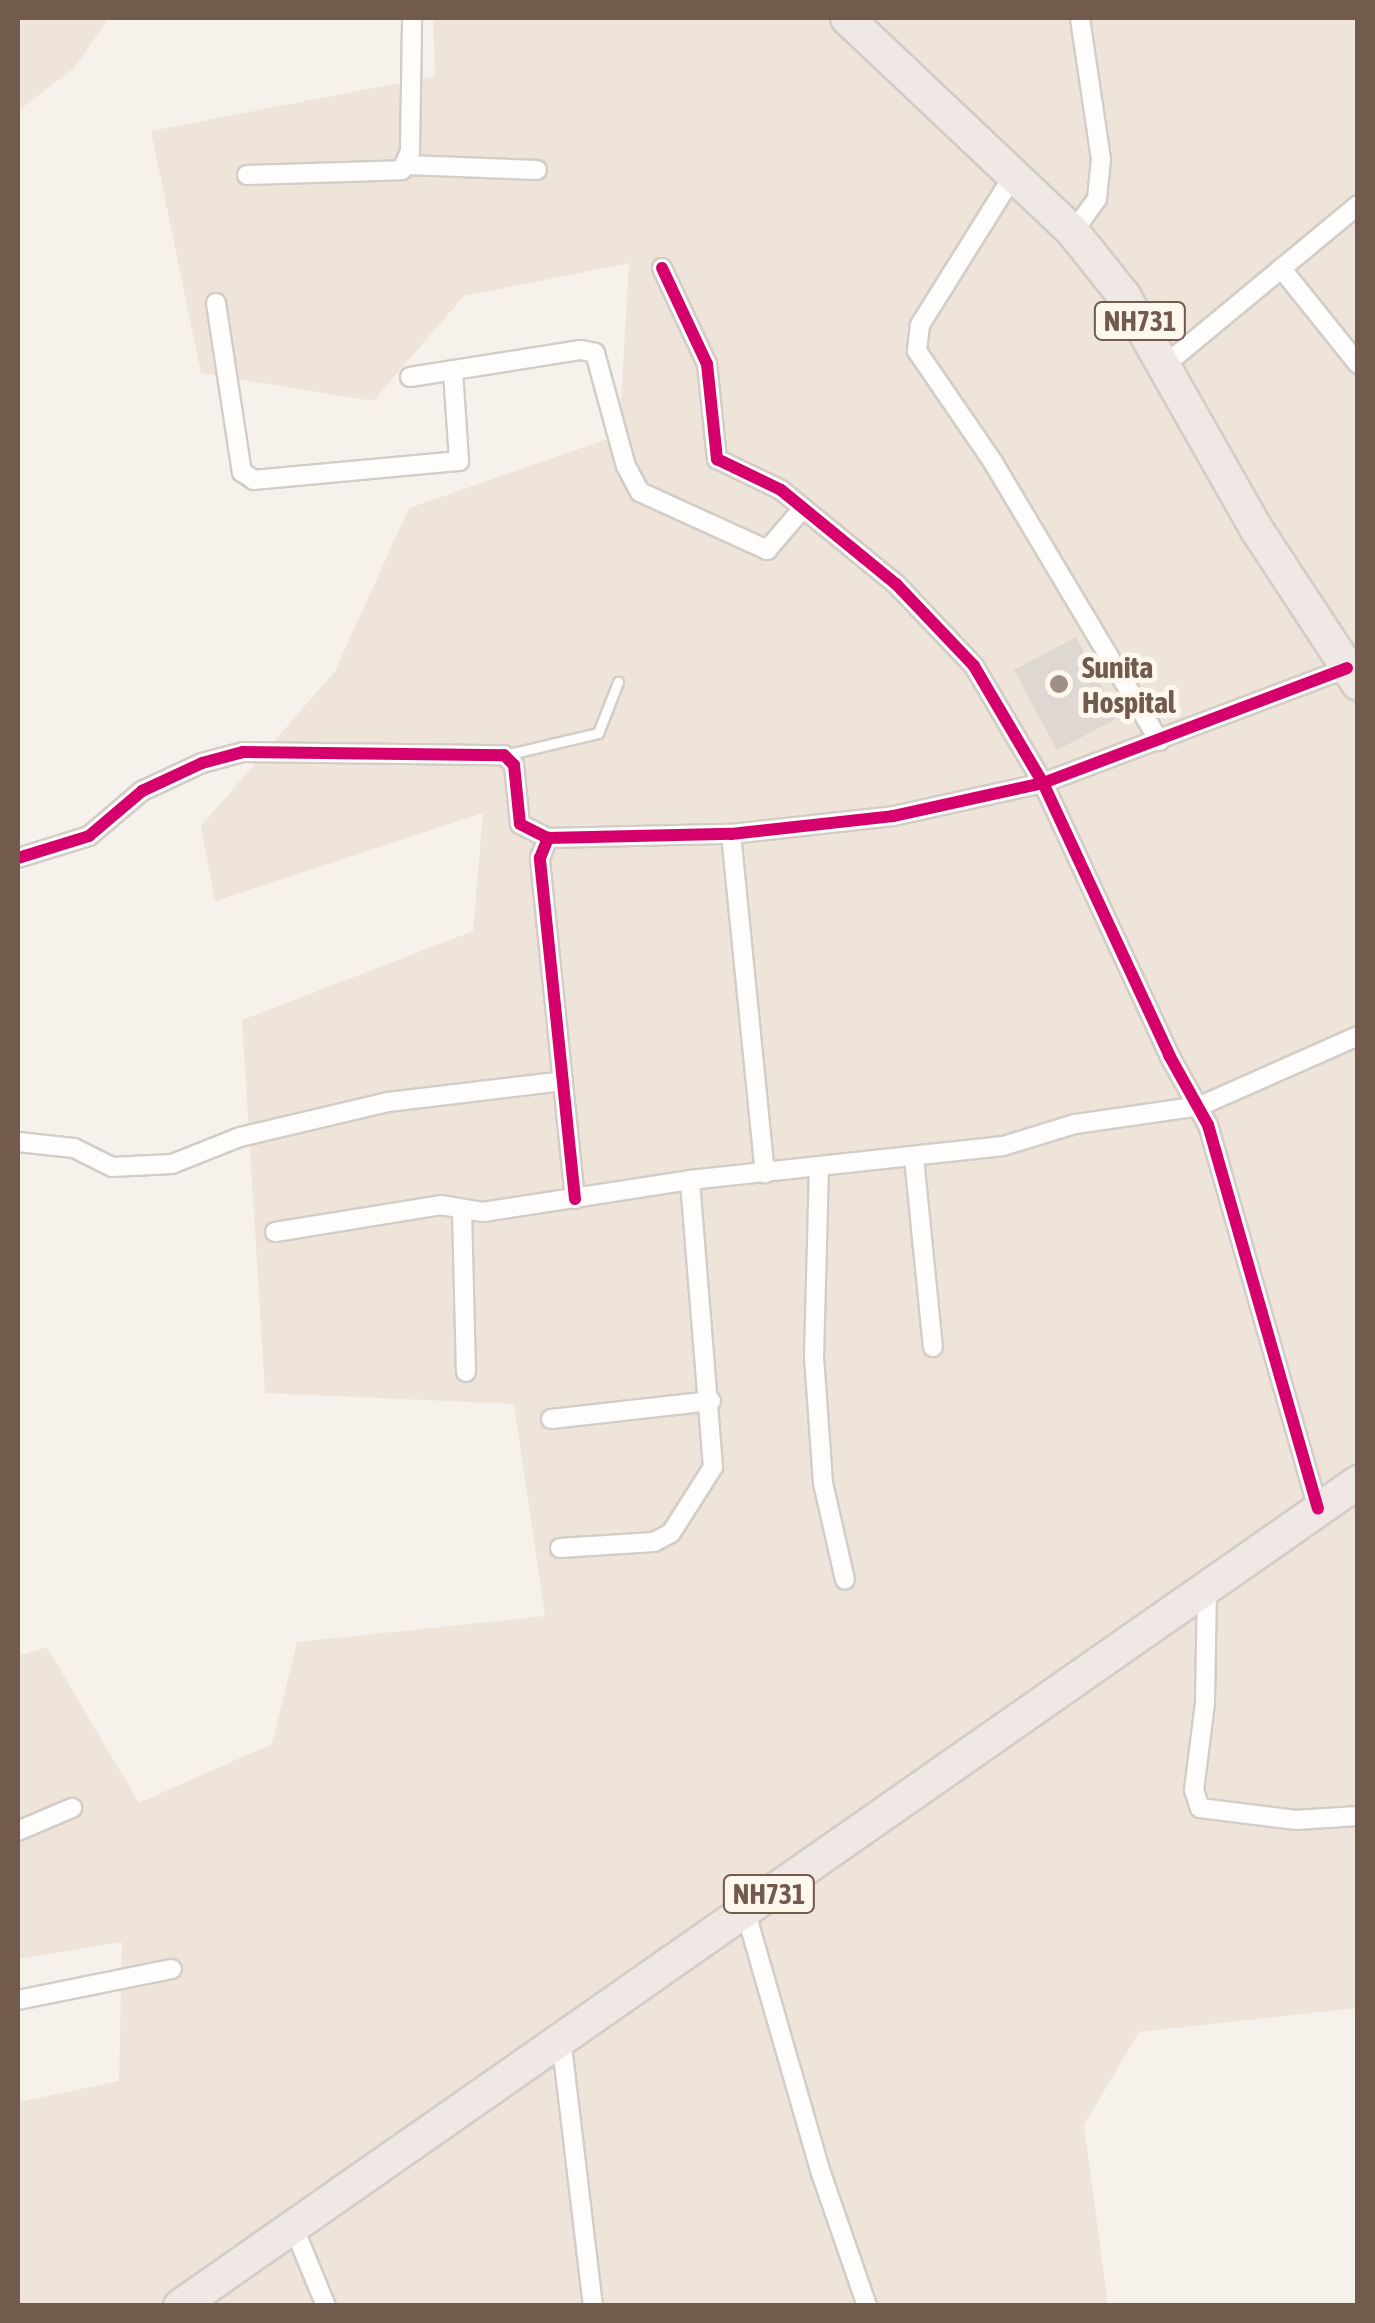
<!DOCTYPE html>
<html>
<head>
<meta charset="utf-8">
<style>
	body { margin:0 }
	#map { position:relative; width:1375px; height:2323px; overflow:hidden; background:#f6f1eb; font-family:"Asap Condensed",sans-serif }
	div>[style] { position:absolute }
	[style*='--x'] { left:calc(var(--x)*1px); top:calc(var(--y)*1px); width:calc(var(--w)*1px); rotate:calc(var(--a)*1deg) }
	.residential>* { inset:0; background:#efe4d9 }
	.building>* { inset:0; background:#dfd7d1 }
	.roads { filter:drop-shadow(2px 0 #d3cdc7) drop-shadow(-2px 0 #d3cdc7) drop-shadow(0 2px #d3cdc7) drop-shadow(0 -2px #d3cdc7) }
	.lane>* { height:9px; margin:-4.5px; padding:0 4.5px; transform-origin:4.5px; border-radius:4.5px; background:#fefdfc }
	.street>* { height:18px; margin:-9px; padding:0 9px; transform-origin:9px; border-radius:9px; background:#fefdfc }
	.highway>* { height:32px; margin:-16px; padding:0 16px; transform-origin:16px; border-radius:16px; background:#f0e8e5 }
	.cycleway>* { height:12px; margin:-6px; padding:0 6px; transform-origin:6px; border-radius:6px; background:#d6006c }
	.dots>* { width:28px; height:28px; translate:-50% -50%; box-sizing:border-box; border:5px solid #fef7ed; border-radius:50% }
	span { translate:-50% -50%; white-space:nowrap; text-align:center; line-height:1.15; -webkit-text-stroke:10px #fef7ed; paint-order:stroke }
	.shield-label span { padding:2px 8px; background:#fef7ed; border:2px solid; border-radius:8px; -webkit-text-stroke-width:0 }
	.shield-label { font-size:28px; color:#725a4d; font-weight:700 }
	.poi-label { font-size:30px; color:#725a4d; font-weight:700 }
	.left { translate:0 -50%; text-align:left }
	.frame { position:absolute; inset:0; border:20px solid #725a4d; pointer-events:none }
</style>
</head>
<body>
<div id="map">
	<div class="residential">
		<i style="clip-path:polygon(18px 18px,109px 18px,74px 68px,18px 111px)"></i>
		<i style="clip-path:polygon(433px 18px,1357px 18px,1357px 2008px,1139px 2032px,1084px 2125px,1108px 2305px,18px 2306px,18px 2102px,119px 2081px,122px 1942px,18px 1959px,18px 1656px,47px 1647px,139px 1803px,272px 1744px,297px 1642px,545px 1616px,514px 1404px,265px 1393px,242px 1020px,473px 931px,483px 813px,215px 901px,201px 826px,335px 671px,409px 508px,619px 435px,629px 263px,464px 296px,373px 401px,201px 373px,151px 131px,435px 76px)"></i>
	</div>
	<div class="building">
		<i style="clip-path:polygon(1076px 637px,1118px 718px,1057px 750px,1014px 670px)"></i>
	</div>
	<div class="roads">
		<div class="lane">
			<i style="--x:505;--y:755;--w:96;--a:-13.3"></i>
			<i style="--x:598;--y:733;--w:55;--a:-68.6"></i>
		</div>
		<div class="street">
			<i style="--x:408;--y:165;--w:129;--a:2.2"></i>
			<i style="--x:247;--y:175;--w:155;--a:-1.8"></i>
			<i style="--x:402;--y:170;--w:21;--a:-67"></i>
			<i style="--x:410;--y:151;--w:133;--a:-89.1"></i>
			<i style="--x:1013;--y:176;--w:176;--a:122"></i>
			<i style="--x:920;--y:325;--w:26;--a:97"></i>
			<i style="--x:917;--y:351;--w:135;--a:55.6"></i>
			<i style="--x:993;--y:462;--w:325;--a:59.2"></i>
			<i style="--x:1073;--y:232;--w:41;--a:-54"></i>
			<i style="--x:1097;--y:199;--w:40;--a:-84.3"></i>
			<i style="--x:1101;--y:159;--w:143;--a:-98.5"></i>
			<i style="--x:662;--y:268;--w:106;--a:64.9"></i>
			<i style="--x:707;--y:364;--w:96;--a:84"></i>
			<i style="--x:717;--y:459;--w:71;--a:25.8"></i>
			<i style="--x:781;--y:490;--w:149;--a:39.3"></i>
			<i style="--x:896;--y:584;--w:113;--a:46.4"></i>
			<i style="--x:974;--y:666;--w:136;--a:59.5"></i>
			<i style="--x:1043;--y:783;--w:300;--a:65.1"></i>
			<i style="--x:1169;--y:1055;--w:80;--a:60.9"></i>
			<i style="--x:1208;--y:1125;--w:399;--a:74"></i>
			<i style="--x:1281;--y:268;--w:123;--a:51.3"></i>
			<i style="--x:216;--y:303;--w:171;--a:81.3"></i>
			<i style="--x:242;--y:472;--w:14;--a:34"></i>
			<i style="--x:254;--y:480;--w:206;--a:-5.3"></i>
			<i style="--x:459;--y:461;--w:91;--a:-93.8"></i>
			<i style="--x:1166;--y:364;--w:249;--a:-39.6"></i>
			<i style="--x:410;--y:377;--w:173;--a:-9"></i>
			<i style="--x:581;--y:350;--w:14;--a:12"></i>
			<i style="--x:595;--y:353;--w:117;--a:74.7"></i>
			<i style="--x:626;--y:466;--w:30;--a:62"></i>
			<i style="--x:640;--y:492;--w:140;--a:24.5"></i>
			<i style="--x:767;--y:550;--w:55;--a:-49.4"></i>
			<i style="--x:731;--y:834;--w:341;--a:84.3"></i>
			<i style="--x:18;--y:858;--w:74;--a:-17.2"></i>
			<i style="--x:89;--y:836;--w:70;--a:-40.3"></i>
			<i style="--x:142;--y:791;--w:66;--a:-25"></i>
			<i style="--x:202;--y:763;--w:42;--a:-15"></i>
			<i style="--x:243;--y:752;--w:261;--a:0.7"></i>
			<i style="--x:504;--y:755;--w:14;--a:45"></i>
			<i style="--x:514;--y:765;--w:59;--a:84.2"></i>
			<i style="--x:520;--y:824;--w:31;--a:27"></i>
			<i style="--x:18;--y:1142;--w:56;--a:6.1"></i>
			<i style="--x:74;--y:1148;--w:42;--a:26.6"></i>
			<i style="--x:112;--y:1167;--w:60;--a:-2.9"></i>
			<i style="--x:172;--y:1164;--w:73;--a:-21.7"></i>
			<i style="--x:240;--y:1137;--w:152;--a:-13.3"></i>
			<i style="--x:388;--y:1102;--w:176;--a:-6.8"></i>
			<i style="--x:914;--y:1158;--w:190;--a:84.3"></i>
			<i style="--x:819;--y:1166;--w:191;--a:91.5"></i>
			<i style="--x:814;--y:1357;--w:126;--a:85.9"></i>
			<i style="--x:823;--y:1483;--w:99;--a:77.2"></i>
			<i style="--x:575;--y:1199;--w:343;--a:-95.9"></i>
			<i style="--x:540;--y:858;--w:22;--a:-68"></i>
			<i style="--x:548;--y:838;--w:183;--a:-1.3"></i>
			<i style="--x:731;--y:834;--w:163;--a:-6.3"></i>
			<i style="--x:893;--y:816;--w:154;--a:-12.4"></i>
			<i style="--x:1043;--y:783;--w:325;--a:-20.7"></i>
			<i style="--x:462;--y:1210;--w:162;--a:88.6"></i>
			<i style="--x:275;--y:1232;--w:168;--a:-9.2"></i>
			<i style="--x:441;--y:1205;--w:43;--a:9.5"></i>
			<i style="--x:483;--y:1212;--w:209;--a:-8.8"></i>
			<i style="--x:690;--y:1180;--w:315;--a:-6.2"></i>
			<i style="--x:1003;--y:1146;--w:75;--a:-17"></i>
			<i style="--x:1075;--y:1124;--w:126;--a:-8.2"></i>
			<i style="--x:1200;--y:1106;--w:173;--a:-23.9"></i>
			<i style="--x:551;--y:1419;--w:161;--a:-6.4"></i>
			<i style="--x:560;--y:1548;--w:94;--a:-3.7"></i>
			<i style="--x:654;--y:1542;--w:19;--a:-28"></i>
			<i style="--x:671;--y:1533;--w:78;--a:-57.5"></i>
			<i style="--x:713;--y:1467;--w:288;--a:-94.6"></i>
			<i style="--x:1207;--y:1587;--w:116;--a:91"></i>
			<i style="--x:1205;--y:1703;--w:88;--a:97.2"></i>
			<i style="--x:1194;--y:1790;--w:19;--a:72"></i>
			<i style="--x:1200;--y:1808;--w:97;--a:7.1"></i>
			<i style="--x:1296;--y:1820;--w:62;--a:-3.7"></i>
			<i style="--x:18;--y:1831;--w:59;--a:-23.1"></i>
			<i style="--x:745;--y:1910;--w:274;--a:73.9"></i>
			<i style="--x:821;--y:2173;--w:141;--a:70.9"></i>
			<i style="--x:18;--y:2000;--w:157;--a:-11.4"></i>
			<i style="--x:561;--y:2038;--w:270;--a:83.2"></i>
			<i style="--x:293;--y:2226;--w:87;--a:67.6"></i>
		</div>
		<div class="highway">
			<i style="--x:847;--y:18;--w:311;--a:43.4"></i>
			<i style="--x:1073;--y:232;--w:82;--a:51.4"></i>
			<i style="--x:1124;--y:296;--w:269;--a:60.4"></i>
			<i style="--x:1257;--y:530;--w:184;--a:56.7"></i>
			<i style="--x:180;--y:2306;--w:1438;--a:-34.97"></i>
		</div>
	</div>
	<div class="cycleway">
		<i style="--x:662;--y:268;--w:106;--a:64.9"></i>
		<i style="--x:707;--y:364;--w:96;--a:84"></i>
		<i style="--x:717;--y:459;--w:71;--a:25.8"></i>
		<i style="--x:781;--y:490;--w:149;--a:39.3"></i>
		<i style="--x:896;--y:584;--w:113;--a:46.4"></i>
		<i style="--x:974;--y:666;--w:136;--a:59.5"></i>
		<i style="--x:1043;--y:783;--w:300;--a:65.1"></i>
		<i style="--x:1169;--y:1055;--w:80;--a:60.9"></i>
		<i style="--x:1208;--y:1125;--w:399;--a:74"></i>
		<i style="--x:18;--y:858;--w:74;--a:-17.2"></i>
		<i style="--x:89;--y:836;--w:70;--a:-40.3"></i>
		<i style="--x:142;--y:791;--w:66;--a:-25"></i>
		<i style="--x:202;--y:763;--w:42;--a:-15"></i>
		<i style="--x:243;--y:752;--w:261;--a:0.7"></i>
		<i style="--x:504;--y:755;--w:14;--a:45"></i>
		<i style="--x:514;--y:765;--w:59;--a:84.2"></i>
		<i style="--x:520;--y:824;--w:31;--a:27"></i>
		<i style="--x:575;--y:1199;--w:343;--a:-95.9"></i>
		<i style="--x:540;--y:858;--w:22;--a:-68"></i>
		<i style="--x:548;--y:838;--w:183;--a:-1.3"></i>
		<i style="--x:731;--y:834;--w:163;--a:-6.3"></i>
		<i style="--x:893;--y:816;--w:154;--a:-12.4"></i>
		<i style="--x:1043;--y:783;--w:325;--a:-20.7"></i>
	</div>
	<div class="dots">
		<i style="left:1059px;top:684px;background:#a08f84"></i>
	</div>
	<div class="shield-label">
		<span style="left:1140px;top:321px">NH731</span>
		<span style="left:769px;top:1894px">NH731</span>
	</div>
	<div class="poi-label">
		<span class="left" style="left:1082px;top:684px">Sunita<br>Hospital</span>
	</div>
	<div class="frame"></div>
</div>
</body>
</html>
